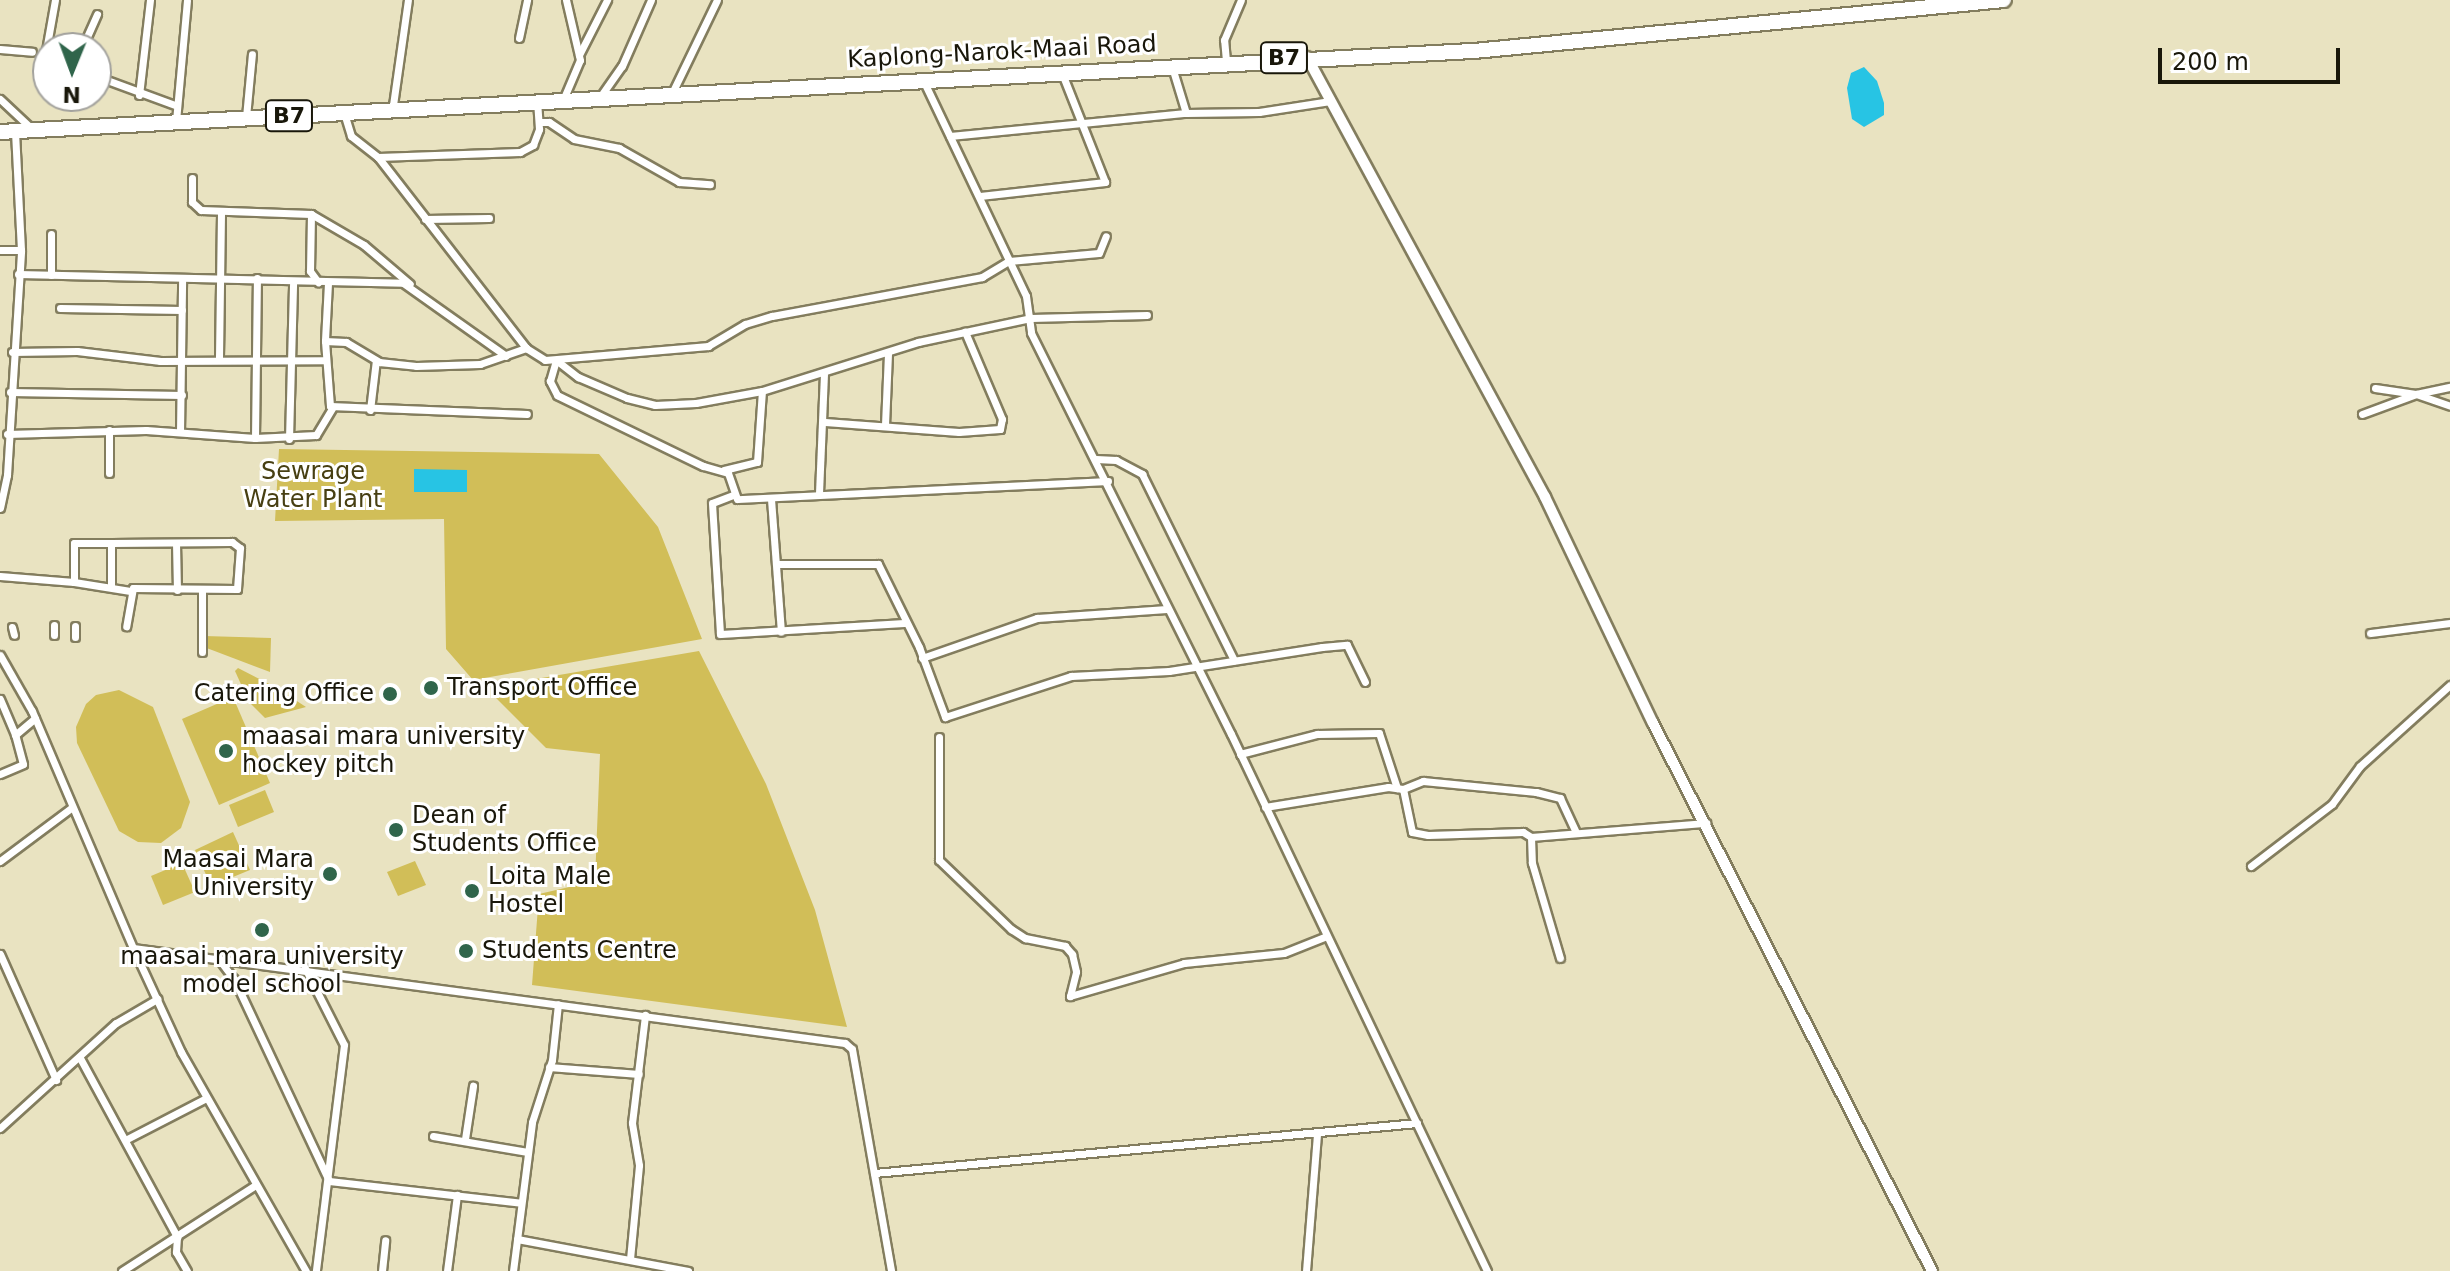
<!DOCTYPE html>
<html>
<head>
<meta charset="utf-8">
<style>
	body { margin:0 }
	#map { position:relative; width:2450px; height:1271px; overflow:hidden; background:#e9e3c1; font-family:"DejaVu Sans",sans-serif }
	div>[style] { position:absolute }
	[style*='--x'] { left:calc(var(--x)*1px); top:calc(var(--y)*1px); width:calc(var(--w)*1px); rotate:calc(var(--a)*1deg) }
	.green>* { inset:0; background:#d1be58 }
	.water>* { inset:0; background:#27c4e4 }
	.roads { filter:drop-shadow(2px 0 #837d5e) drop-shadow(-2px 0 #837d5e) drop-shadow(0 2px #837d5e) drop-shadow(0 -2px #837d5e) }
	.street>* { height:7px; margin:-3.5px; padding:0 3.5px; transform-origin:3.5px; border-radius:3.5px; background:#fff }
	.secondary>* { height:10px; margin:-5px; padding:0 5px; transform-origin:5px; border-radius:5px; background:#fff }
	.highway>* { height:14px; margin:-7px; padding:0 7px; transform-origin:7px; border-radius:7px; background:#fff }
	.dots>* { width:22px; height:22px; translate:-50% -50%; box-sizing:border-box; border:4px solid #fff; border-radius:50% }
	span { translate:-50% -50%; white-space:nowrap; text-align:center; line-height:1.15; -webkit-text-stroke:6px #fff; paint-order:stroke }
	.shield-label span { padding:2px 6px; background:#fff; border:2px solid; border-radius:6px; -webkit-text-stroke-width:0 }
	.shield-label { font-size:22px; color:#19170a; font-weight:700 }
	.street-label { font-size:24px; color:#19170a }
	.park-label { font-size:24px; color:#473f12 }
	.poi-label { font-size:24px; color:#19170a }
	.left { translate:0 -50%; text-align:left }
	.right { translate:-100% -50%; text-align:right }
	.north { position:absolute; left:32px; top:32px; width:80px; height:80px; box-sizing:border-box; background:#fff; border:2px solid #a3a29d; border-radius:50%; rotate:181deg; font-size:22px; font-weight:700; line-height:32px; text-align:center; color:#19170a }
	.north::after { content:''; display:block; margin:auto; width:28px; height:36px; background:#30654b; clip-path:polygon(50% 0,100% 100%,50% 72%,0 100%) }
	.scale { position:absolute; left:2158px; top:48px; width:182px; height:36px; box-sizing:border-box; border:4px solid #19170a; border-top:0; padding-left:10px; font-size:24px; line-height:28px; white-space:nowrap; color:#19170a; -webkit-text-stroke:6px #fff; paint-order:stroke }
</style>
</head>
<body>
<div id="map">
	<div class="green">
		<i style="clip-path:polygon(279px 449px,599px 454px,658px 527px,702px 639px,473px 680px,446px 649px,444px 519px,275px 521px)"></i>
		<i style="clip-path:polygon(204px 636px,271px 638px,270px 672px,204px 647px)"></i>
		<i style="clip-path:polygon(699px 651px,766px 784px,815px 910px,847px 1027px,532px 985px,539px 894px,595px 881px,600px 754px,546px 748px,494px 696px,506px 684px)"></i>
		<i style="clip-path:polygon(238px 668px,277px 688px,306px 707px,265px 718px,249px 702px,235px 671px)"></i>
		<i style="clip-path:polygon(119px 690px,153px 707px,190px 802px,181px 828px,161px 843px,138px 842px,119px 831px,77px 743px,76px 727px,86px 704px,96px 695px)"></i>
		<i style="clip-path:polygon(233px 697px,270px 783px,219px 805px,182px 719px)"></i>
		<i style="clip-path:polygon(265px 790px,274px 812px,238px 827px,229px 805px)"></i>
		<i style="clip-path:polygon(233px 832px,250px 870px,211px 886px,195px 850px)"></i>
		<i style="clip-path:polygon(415px 861px,426px 885px,398px 896px,387px 872px)"></i>
		<i style="clip-path:polygon(182px 863px,195px 892px,163px 905px,151px 876px)"></i>
	</div>
	<div class="water">
		<i style="clip-path:polygon(1864px 67px,1877px 81px,1884px 103px,1884px 115px,1864px 127px,1852px 119px,1847px 88px,1851px 73px)"></i>
		<i style="clip-path:polygon(414px 469px,467px 470px,467px 492px,414px 492px)"></i>
	</div>
	<div class="roads">
		<div class="street">
			<i style="--x:519;--y:38;--w:39;--a:-78"></i>
			<i style="--x:82;--y:48;--w:37;--a:-66"></i>
			<i style="--x:0;--y:49;--w:32;--a:5"></i>
			<i style="--x:579;--y:55;--w:62;--a:-63"></i>
			<i style="--x:45;--y:56;--w:57;--a:-79.9"></i>
			<i style="--x:1226;--y:61;--w:21;--a:-95"></i>
			<i style="--x:1224;--y:40;--w:43;--a:-67"></i>
			<i style="--x:1172;--y:67;--w:48;--a:73.1"></i>
			<i style="--x:96;--y:76;--w:84;--a:20.2"></i>
			<i style="--x:923;--y:80;--w:239;--a:64.5"></i>
			<i style="--x:1026;--y:296;--w:37;--a:82"></i>
			<i style="--x:1031;--y:333;--w:448;--a:63.5"></i>
			<i style="--x:1231;--y:734;--w:595;--a:64.51"></i>
			<i style="--x:672;--y:93;--w:103;--a:-64.2"></i>
			<i style="--x:139;--y:95;--w:96;--a:-83.4"></i>
			<i style="--x:600;--y:97;--w:38;--a:-55"></i>
			<i style="--x:622;--y:66;--w:72;--a:-66.3"></i>
			<i style="--x:0;--y:99;--w:45;--a:43.2"></i>
			<i style="--x:563;--y:100;--w:43;--a:-67"></i>
			<i style="--x:580;--y:60;--w:62;--a:-103.1"></i>
			<i style="--x:392;--y:112;--w:113;--a:-81.9"></i>
			<i style="--x:344;--y:113;--w:24;--a:73"></i>
			<i style="--x:351;--y:136;--w:34;--a:38"></i>
			<i style="--x:378;--y:157;--w:242;--a:52.2"></i>
			<i style="--x:526;--y:348;--w:22;--a:32"></i>
			<i style="--x:545;--y:360;--w:164;--a:-4.9"></i>
			<i style="--x:708;--y:346;--w:43;--a:-30.7"></i>
			<i style="--x:745;--y:324;--w:28;--a:-17"></i>
			<i style="--x:772;--y:316;--w:214;--a:-10.5"></i>
			<i style="--x:982;--y:277;--w:31;--a:-31"></i>
			<i style="--x:1009;--y:261;--w:90;--a:-5.1"></i>
			<i style="--x:1099;--y:253;--w:18;--a:-68"></i>
			<i style="--x:246;--y:117;--w:63;--a:-84.6"></i>
			<i style="--x:176;--y:121;--w:121;--a:-84.8"></i>
			<i style="--x:540;--y:122;--w:9;--a:0"></i>
			<i style="--x:549;--y:122;--w:30;--a:34"></i>
			<i style="--x:574;--y:139;--w:46;--a:11.3"></i>
			<i style="--x:619;--y:148;--w:69;--a:29.5"></i>
			<i style="--x:679;--y:182;--w:31;--a:4"></i>
			<i style="--x:950;--y:136;--w:237;--a:-5.6"></i>
			<i style="--x:1186;--y:113;--w:73;--a:-0.8"></i>
			<i style="--x:1259;--y:112;--w:72;--a:-8.8"></i>
			<i style="--x:378;--y:157;--w:142;--a:-2"></i>
			<i style="--x:520;--y:152;--w:15;--a:-28"></i>
			<i style="--x:533;--y:145;--w:17;--a:-69"></i>
			<i style="--x:539;--y:129;--w:27;--a:-94"></i>
			<i style="--x:192;--y:178;--w:24;--a:90"></i>
			<i style="--x:192;--y:202;--w:12;--a:42"></i>
			<i style="--x:201;--y:210;--w:110;--a:2.1"></i>
			<i style="--x:311;--y:214;--w:57;--a:91"></i>
			<i style="--x:310;--y:271;--w:14;--a:54"></i>
			<i style="--x:980;--y:196;--w:126;--a:-6.4"></i>
			<i style="--x:1105;--y:182;--w:119;--a:-111.6"></i>
			<i style="--x:311;--y:214;--w:61;--a:30.3"></i>
			<i style="--x:364;--y:245;--w:60;--a:40.3"></i>
			<i style="--x:425;--y:219;--w:64;--a:-0.9"></i>
			<i style="--x:0;--y:250;--w:21;--a:0"></i>
			<i style="--x:18;--y:274;--w:385;--a:1.3"></i>
			<i style="--x:403;--y:283;--w:126;--a:35.3"></i>
			<i style="--x:51;--y:275;--w:41;--a:-90"></i>
			<i style="--x:328;--y:283;--w:58;--a:93"></i>
			<i style="--x:325;--y:341;--w:65;--a:85.6"></i>
			<i style="--x:330;--y:406;--w:197;--a:2.3"></i>
			<i style="--x:60;--y:308;--w:122;--a:0.9"></i>
			<i style="--x:325;--y:341;--w:21;--a:3"></i>
			<i style="--x:346;--y:342;--w:39;--a:31"></i>
			<i style="--x:379;--y:362;--w:37;--a:6"></i>
			<i style="--x:416;--y:366;--w:64;--a:-1.8"></i>
			<i style="--x:480;--y:364;--w:49;--a:-19.2"></i>
			<i style="--x:12;--y:352;--w:65;--a:-0.9"></i>
			<i style="--x:77;--y:351;--w:84;--a:6.9"></i>
			<i style="--x:160;--y:361;--w:166;--a:-0.3"></i>
			<i style="--x:219;--y:357;--w:145;--a:-89.2"></i>
			<i style="--x:2375;--y:388;--w:41;--a:8.3"></i>
			<i style="--x:2416;--y:394;--w:35;--a:-12"></i>
			<i style="--x:10;--y:392;--w:172;--a:1"></i>
			<i style="--x:370;--y:410;--w:50;--a:-83.2"></i>
			<i style="--x:2362;--y:414;--w:58;--a:-20.3"></i>
			<i style="--x:2416;--y:394;--w:36;--a:19"></i>
			<i style="--x:825;--y:422;--w:134;--a:4.3"></i>
			<i style="--x:959;--y:432;--w:41;--a:-4.2"></i>
			<i style="--x:1000;--y:429;--w:10;--a:-79"></i>
			<i style="--x:1002;--y:419;--w:95;--a:-113"></i>
			<i style="--x:885;--y:425;--w:73;--a:-87.6"></i>
			<i style="--x:109;--y:430;--w:43;--a:90"></i>
			<i style="--x:180;--y:432;--w:151;--a:-89.2"></i>
			<i style="--x:7;--y:434;--w:139;--a:-1.6"></i>
			<i style="--x:146;--y:430;--w:109;--a:4.2"></i>
			<i style="--x:255;--y:438;--w:160;--a:-89.3"></i>
			<i style="--x:255;--y:438;--w:61;--a:-2.8"></i>
			<i style="--x:316;--y:435;--w:33;--a:-59"></i>
			<i style="--x:289;--y:439;--w:158;--a:-88.5"></i>
			<i style="--x:1096;--y:459;--w:20;--a:3"></i>
			<i style="--x:1116;--y:460;--w:30;--a:28"></i>
			<i style="--x:1142;--y:474;--w:208;--a:63.7"></i>
			<i style="--x:724;--y:470;--w:34;--a:-14"></i>
			<i style="--x:757;--y:462;--w:71;--a:-86"></i>
			<i style="--x:1108;--y:481;--w:371;--a:177.2"></i>
			<i style="--x:737;--y:499;--w:28;--a:-109"></i>
			<i style="--x:728;--y:473;--w:26;--a:-164"></i>
			<i style="--x:703;--y:466;--w:162;--a:-154.1"></i>
			<i style="--x:557;--y:395;--w:16;--a:-117"></i>
			<i style="--x:550;--y:381;--w:22;--a:-74"></i>
			<i style="--x:556;--y:360;--w:28;--a:38"></i>
			<i style="--x:578;--y:377;--w:53;--a:23.2"></i>
			<i style="--x:627;--y:398;--w:29;--a:14"></i>
			<i style="--x:655;--y:405;--w:41;--a:-2.8"></i>
			<i style="--x:696;--y:403;--w:67;--a:-10.3"></i>
			<i style="--x:762;--y:391;--w:164;--a:-17.4"></i>
			<i style="--x:918;--y:342;--w:116;--a:-12"></i>
			<i style="--x:1031;--y:318;--w:116;--a:-1.5"></i>
			<i style="--x:819;--y:493;--w:119;--a:-87.6"></i>
			<i style="--x:733;--y:495;--w:22;--a:159"></i>
			<i style="--x:712;--y:503;--w:131;--a:86.5"></i>
			<i style="--x:720;--y:634;--w:185;--a:-3.4"></i>
			<i style="--x:771;--y:499;--w:133;--a:85.7"></i>
			<i style="--x:0;--y:508;--w:34;--a:-78"></i>
			<i style="--x:7;--y:475;--w:225;--a:-86.4"></i>
			<i style="--x:21;--y:250;--w:118;--a:-92.9"></i>
			<i style="--x:111;--y:543;--w:121;--a:-0.5"></i>
			<i style="--x:232;--y:542;--w:10;--a:37"></i>
			<i style="--x:240;--y:548;--w:41;--a:94.2"></i>
			<i style="--x:237;--y:589;--w:104;--a:-179.4"></i>
			<i style="--x:133;--y:588;--w:39;--a:100"></i>
			<i style="--x:176;--y:543;--w:47;--a:88.8"></i>
			<i style="--x:777;--y:564;--w:101;--a:0"></i>
			<i style="--x:878;--y:564;--w:93;--a:63.7"></i>
			<i style="--x:919;--y:647;--w:75;--a:69.6"></i>
			<i style="--x:945;--y:717;--w:133;--a:-18"></i>
			<i style="--x:1071;--y:676;--w:98;--a:-2.9"></i>
			<i style="--x:1169;--y:671;--w:155;--a:-8.9"></i>
			<i style="--x:1322;--y:647;--w:25;--a:-5"></i>
			<i style="--x:1347;--y:645;--w:41;--a:64.1"></i>
			<i style="--x:0;--y:576;--w:74;--a:4.6"></i>
			<i style="--x:111;--y:586;--w:43;--a:-90"></i>
			<i style="--x:111;--y:543;--w:37;--a:180"></i>
			<i style="--x:74;--y:543;--w:39;--a:90"></i>
			<i style="--x:74;--y:582;--w:57;--a:9.1"></i>
			<i style="--x:202;--y:590;--w:62;--a:90"></i>
			<i style="--x:54;--y:625;--w:10;--a:90"></i>
			<i style="--x:12;--y:627;--w:8;--a:76"></i>
			<i style="--x:2370;--y:633;--w:81;--a:-7.1"></i>
			<i style="--x:75;--y:637;--w:11;--a:-90"></i>
			<i style="--x:0;--y:655;--w:64;--a:60.3"></i>
			<i style="--x:32;--y:711;--w:258;--a:66.9"></i>
			<i style="--x:133;--y:948;--w:718;--a:7.6"></i>
			<i style="--x:845;--y:1043;--w:9;--a:41"></i>
			<i style="--x:852;--y:1049;--w:225;--a:80"></i>
			<i style="--x:922;--y:658;--w:122;--a:-19.2"></i>
			<i style="--x:1037;--y:618;--w:130;--a:-4"></i>
			<i style="--x:0;--y:699;--w:39;--a:67"></i>
			<i style="--x:15;--y:735;--w:26;--a:-40"></i>
			<i style="--x:939;--y:737;--w:123;--a:90"></i>
			<i style="--x:939;--y:860;--w:100;--a:43.8"></i>
			<i style="--x:1011;--y:929;--w:17;--a:33"></i>
			<i style="--x:1025;--y:938;--w:41;--a:11.3"></i>
			<i style="--x:1065;--y:946;--w:11;--a:49"></i>
			<i style="--x:1072;--y:954;--w:18;--a:77"></i>
			<i style="--x:1076;--y:972;--w:25;--a:104"></i>
			<i style="--x:1070;--y:996;--w:119;--a:-16.1"></i>
			<i style="--x:1184;--y:963;--w:100;--a:-5.7"></i>
			<i style="--x:1284;--y:953;--w:46;--a:-21.6"></i>
			<i style="--x:1240;--y:754;--w:80;--a:-14.6"></i>
			<i style="--x:1317;--y:734;--w:62;--a:-0.9"></i>
			<i style="--x:1379;--y:733;--w:58;--a:71.9"></i>
			<i style="--x:0;--y:774;--w:25;--a:-23"></i>
			<i style="--x:23;--y:764;--w:30;--a:-105"></i>
			<i style="--x:1403;--y:789;--w:22;--a:-22"></i>
			<i style="--x:1423;--y:781;--w:114;--a:5.6"></i>
			<i style="--x:1536;--y:792;--w:25;--a:14"></i>
			<i style="--x:1560;--y:798;--w:38;--a:65"></i>
			<i style="--x:1265;--y:807;--w:125;--a:-9.2"></i>
			<i style="--x:1388;--y:787;--w:15;--a:8"></i>
			<i style="--x:1403;--y:789;--w:44;--a:78.2"></i>
			<i style="--x:1412;--y:832;--w:16;--a:11"></i>
			<i style="--x:1428;--y:835;--w:95;--a:-1.8"></i>
			<i style="--x:1523;--y:832;--w:9;--a:32"></i>
			<i style="--x:1531;--y:837;--w:176;--a:-4.6"></i>
			<i style="--x:1531;--y:837;--w:26;--a:88"></i>
			<i style="--x:1532;--y:863;--w:99;--a:73.6"></i>
			<i style="--x:0;--y:861;--w:89;--a:-36.7"></i>
			<i style="--x:2251;--y:866;--w:102;--a:-37.4"></i>
			<i style="--x:2332;--y:804;--w:47;--a:-53.6"></i>
			<i style="--x:2360;--y:766;--w:121;--a:-42"></i>
			<i style="--x:133;--y:948;--w:115;--a:65.2"></i>
			<i style="--x:181;--y:1052;--w:252;--a:60.3"></i>
			<i style="--x:0;--y:954;--w:138;--a:66"></i>
			<i style="--x:218;--y:958;--w:26;--a:53"></i>
			<i style="--x:234;--y:979;--w:223;--a:64.8"></i>
			<i style="--x:329;--y:1181;--w:193;--a:6.5"></i>
			<i style="--x:305;--y:968;--w:86;--a:63.1"></i>
			<i style="--x:344;--y:1045;--w:228;--a:97.1"></i>
			<i style="--x:80;--y:1058;--w:204;--a:61.5"></i>
			<i style="--x:177;--y:1237;--w:15;--a:94"></i>
			<i style="--x:176;--y:1252;--w:22;--a:60"></i>
			<i style="--x:549;--y:1067;--w:90;--a:4.4"></i>
			<i style="--x:0;--y:1128;--w:156;--a:-42.2"></i>
			<i style="--x:116;--y:1023;--w:48;--a:-30.3"></i>
			<i style="--x:433;--y:1136;--w:96;--a:9.6"></i>
			<i style="--x:127;--y:1139;--w:89;--a:-27.4"></i>
			<i style="--x:465;--y:1139;--w:54;--a:-81.4"></i>
			<i style="--x:874;--y:1173;--w:545;--a:-5.26"></i>
			<i style="--x:517;--y:1239;--w:174;--a:10.6"></i>
			<i style="--x:630;--y:1259;--w:94;--a:-84.5"></i>
			<i style="--x:639;--y:1165;--w:43;--a:-99.5"></i>
			<i style="--x:632;--y:1123;--w:109;--a:-83.1"></i>
			<i style="--x:122;--y:1271;--w:157;--a:-32.8"></i>
			<i style="--x:382;--y:1271;--w:31;--a:-84"></i>
			<i style="--x:447;--y:1271;--w:77;--a:-82.5"></i>
			<i style="--x:513;--y:1271;--w:150;--a:-82.7"></i>
			<i style="--x:532;--y:1122;--w:65;--a:-72.1"></i>
			<i style="--x:552;--y:1060;--w:56;--a:-83.9"></i>
			<i style="--x:1306;--y:1271;--w:138;--a:-85.4"></i>
		</div>
		<div class="secondary">
			<i style="--x:1307;--y:57;--w:500;--a:61.59"></i>
			<i style="--x:1545;--y:497;--w:250;--a:64.5"></i>
			<i style="--x:1653;--y:723;--w:615;--a:63.02"></i>
		</div>
		<div class="highway">
			<i style="--x:0;--y:132;--w:1476;--a:-3.15"></i>
			<i style="--x:1474;--y:51;--w:532;--a:-5.5"></i>
		</div>
	</div>
	<div class="dots">
		<i style="left:431px;top:688px;background:#30654b"></i>
		<i style="left:390px;top:694px;background:#30654b"></i>
		<i style="left:226px;top:751px;background:#30654b"></i>
		<i style="left:396px;top:830px;background:#30654b"></i>
		<i style="left:330px;top:874px;background:#30654b"></i>
		<i style="left:472px;top:891px;background:#30654b"></i>
		<i style="left:262px;top:930px;background:#30654b"></i>
		<i style="left:466px;top:951px;background:#30654b"></i>
	</div>
	<div class="shield-label">
		<span style="left:1284px;top:58px">B7</span>
		<span style="left:289px;top:116px">B7</span>
	</div>
	<div class="street-label">
		<span style="left:1002px;top:52px;rotate:-3deg">Kaplong-Narok-Maai Road</span>
	</div>
	<div class="park-label">
		<span style="left:313px;top:486px">Sewrage<br>Water Plant</span>
	</div>
	<div class="poi-label">
		<span class="left" style="left:447px;top:688px">Transport Office</span>
		<span class="right" style="left:374px;top:694px">Catering Office</span>
		<span class="left" style="left:242px;top:751px">maasai mara university<br>hockey pitch</span>
		<span class="left" style="left:412px;top:830px">Dean of<br>Students Office</span>
		<span class="right" style="left:314px;top:874px">Maasai Mara<br>University</span>
		<span class="left" style="left:488px;top:891px">Loita Male<br>Hostel</span>
		<span class="left" style="left:482px;top:951px">Students Centre</span>
		<span style="left:262px;top:971px">maasai mara university<br>model school</span>
	</div>
	<div class="north">N</div>
	<div class="scale">200 m</div>
</div>
</body>
</html>
